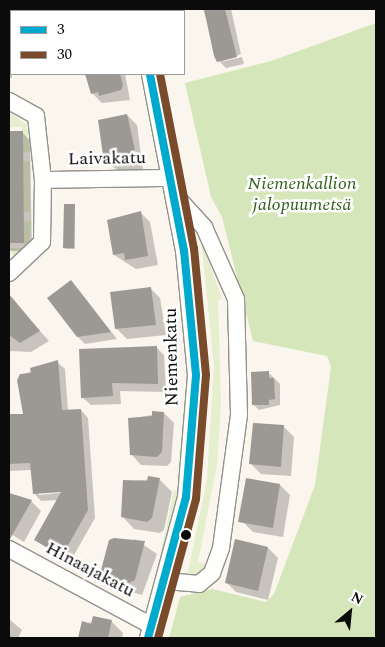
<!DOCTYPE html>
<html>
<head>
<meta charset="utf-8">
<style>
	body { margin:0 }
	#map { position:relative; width:385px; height:647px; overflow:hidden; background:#faf6ed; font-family:Spectral,serif }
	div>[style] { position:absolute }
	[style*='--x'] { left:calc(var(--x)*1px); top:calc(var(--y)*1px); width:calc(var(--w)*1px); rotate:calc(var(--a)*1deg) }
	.green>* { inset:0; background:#e5eecd }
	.forest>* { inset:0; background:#d6e6bb }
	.shadow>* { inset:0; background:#0003 }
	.building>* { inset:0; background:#9c9894 }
	.roads { filter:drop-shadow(1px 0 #93918d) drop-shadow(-1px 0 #93918d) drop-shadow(0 1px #93918d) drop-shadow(0 -1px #93918d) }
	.minor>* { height:16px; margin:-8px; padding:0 8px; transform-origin:8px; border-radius:8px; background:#fefefc }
	.bus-1>* { height:8px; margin:-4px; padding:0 4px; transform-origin:4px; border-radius:4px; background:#00a9ce }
	.bus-2>* { height:8px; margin:-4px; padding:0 4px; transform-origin:4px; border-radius:4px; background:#7a4b2a }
	.dots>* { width:14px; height:14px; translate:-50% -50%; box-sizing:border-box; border:2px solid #fff; border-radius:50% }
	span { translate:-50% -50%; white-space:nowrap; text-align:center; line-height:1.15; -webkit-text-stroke:5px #fff; paint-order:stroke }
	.street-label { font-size:18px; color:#0b0b0b }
	.park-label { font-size:18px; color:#31611c; font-style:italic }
	.frame { position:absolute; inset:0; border:10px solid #0b0b0b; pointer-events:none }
	.legend { position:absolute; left:10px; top:10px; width:175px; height:65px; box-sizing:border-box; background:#fff; border:1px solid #9d9d9d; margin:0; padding:6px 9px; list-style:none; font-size:15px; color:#0b0b0b }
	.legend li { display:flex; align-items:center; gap:10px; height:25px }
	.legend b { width:25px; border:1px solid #9d9d9d }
	.north { position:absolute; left:325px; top:587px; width:50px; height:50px; -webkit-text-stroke:4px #fff; paint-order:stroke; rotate:28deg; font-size:14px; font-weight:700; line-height:20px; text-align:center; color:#0b0b0b }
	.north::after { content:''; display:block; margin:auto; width:18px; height:22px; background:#0b0b0b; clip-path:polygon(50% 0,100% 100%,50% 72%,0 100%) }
</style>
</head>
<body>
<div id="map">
	<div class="green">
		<i style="clip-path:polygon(9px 112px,27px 125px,30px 152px,23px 153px,22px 127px,9px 127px)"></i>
		<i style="clip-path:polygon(23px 161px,30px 161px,30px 212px,23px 213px,16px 191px,9px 192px,9px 185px,23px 184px)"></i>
		<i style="clip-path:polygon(23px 221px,31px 222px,29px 245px,14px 258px,9px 248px,24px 248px)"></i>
		<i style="clip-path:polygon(201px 239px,222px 299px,218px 300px,221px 405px,217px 465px,198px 562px,209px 565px,201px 577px,187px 577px,207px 479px,214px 366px)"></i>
		<i style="clip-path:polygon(194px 261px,205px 334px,207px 386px,199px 481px,204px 386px)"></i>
		<i style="clip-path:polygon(186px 386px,190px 387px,177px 483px)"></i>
		<i style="clip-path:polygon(174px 490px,178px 491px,160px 581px,155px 580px)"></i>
	</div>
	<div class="forest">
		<i style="clip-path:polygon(376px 23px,376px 638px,169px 638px,180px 597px,212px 589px,266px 602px,274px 594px,315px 485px,331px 367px,327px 356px,253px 341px,222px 217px,211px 197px,185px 83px,271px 61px)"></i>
	</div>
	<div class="shadow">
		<i style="clip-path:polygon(68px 9px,111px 9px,112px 11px,70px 11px)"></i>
		<i style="clip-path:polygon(203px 9px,231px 9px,241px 54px,220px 62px)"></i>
		<i style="clip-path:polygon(9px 45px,12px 78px,9px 78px)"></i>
		<i style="clip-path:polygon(242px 57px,244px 64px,226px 68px,220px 62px)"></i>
		<i style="clip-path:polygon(88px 74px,125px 74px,130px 100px,102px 103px,92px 93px)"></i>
		<i style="clip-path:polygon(127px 115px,137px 125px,143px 170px,124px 174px,105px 162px)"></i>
		<i style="clip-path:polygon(22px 132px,30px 141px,32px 251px,9px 251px,9px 133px)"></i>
		<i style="clip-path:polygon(75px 205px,75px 249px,65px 249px,64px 247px)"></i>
		<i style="clip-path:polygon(140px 212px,150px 222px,158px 265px,136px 269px,114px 255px)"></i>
		<i style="clip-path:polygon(71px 281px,78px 289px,117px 339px,85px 344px,77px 336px)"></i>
		<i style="clip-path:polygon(150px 288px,160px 298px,166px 335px,127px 339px,117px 329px)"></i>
		<i style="clip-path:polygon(13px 301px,49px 341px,31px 352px,9px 351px,9px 304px)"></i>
		<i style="clip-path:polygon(156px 347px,164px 355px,166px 392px,120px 391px,121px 404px,91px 405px,82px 397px)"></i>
		<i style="clip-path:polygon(evenodd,57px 362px,65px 369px,68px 411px,81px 410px,88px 418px,95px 518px,70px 562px,36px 540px,58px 500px,41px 501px,34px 493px,32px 470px,9px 471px,9px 418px,24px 415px,21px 375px,57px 362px,67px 490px,67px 492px,39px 495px,39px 492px,67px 490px)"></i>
		<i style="clip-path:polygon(269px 373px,280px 384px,280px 405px,259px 410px,253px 404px)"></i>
		<i style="clip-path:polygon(164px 413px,174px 423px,171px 462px,167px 466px,141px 465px,131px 454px,129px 419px)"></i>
		<i style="clip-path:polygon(284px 427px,294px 437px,291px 476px,261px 474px,251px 464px)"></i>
		<i style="clip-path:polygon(159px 479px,172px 492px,164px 530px,160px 533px,134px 529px,122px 516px,124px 481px)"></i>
		<i style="clip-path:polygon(247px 480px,280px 485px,290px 495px,283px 537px,253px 532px,243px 522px)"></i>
		<i style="clip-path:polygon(9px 493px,31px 501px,41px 511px,24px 542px,9px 533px)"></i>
		<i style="clip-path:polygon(135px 539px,157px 554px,142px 595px,117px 588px,105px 576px)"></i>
		<i style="clip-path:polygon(268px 548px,278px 558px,268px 600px,236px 592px,226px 582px)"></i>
		<i style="clip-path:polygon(9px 619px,22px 630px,18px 638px,9px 638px)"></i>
		<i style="clip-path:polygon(111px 621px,123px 633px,122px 638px,79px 638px,83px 623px)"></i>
	</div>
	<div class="building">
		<i style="clip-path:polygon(204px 9px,225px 9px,237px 57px,217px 62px,214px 56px)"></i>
		<i style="clip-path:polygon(85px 74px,120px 74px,123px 85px,121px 90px,99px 96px,98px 92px,91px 94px)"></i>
		<i style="clip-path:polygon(127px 114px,136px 155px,134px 160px,113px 165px,112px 161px,104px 162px,98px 120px)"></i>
		<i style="clip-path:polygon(9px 131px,23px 131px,24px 243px,9px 243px)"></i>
		<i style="clip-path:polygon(64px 204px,75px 204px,74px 248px,63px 248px)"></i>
		<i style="clip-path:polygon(141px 211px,148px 256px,125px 260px,124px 253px,113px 255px,107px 220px)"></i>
		<i style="clip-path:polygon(71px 280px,111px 332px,77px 337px,47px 298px)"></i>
		<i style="clip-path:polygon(151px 287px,156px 325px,115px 329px,110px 292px)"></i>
		<i style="clip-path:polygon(9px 294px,40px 331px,20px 343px,9px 335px)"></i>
		<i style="clip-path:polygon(157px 346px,158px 384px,112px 383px,113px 396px,81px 398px,79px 349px)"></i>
		<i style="clip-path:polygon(58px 360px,62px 410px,81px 409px,88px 510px,62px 556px,34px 540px,61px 492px,33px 494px,30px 463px,9px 464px,9px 414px,23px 414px,17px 380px,20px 374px,31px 373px,30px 368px)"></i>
		<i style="clip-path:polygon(269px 371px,269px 378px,274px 378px,275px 399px,269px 400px,269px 405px,252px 405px,251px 372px)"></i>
		<i style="clip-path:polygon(152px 411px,164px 412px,162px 452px,157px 457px,130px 455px,128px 418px,152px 416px)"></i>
		<i style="clip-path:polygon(253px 423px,284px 425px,281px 467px,249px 464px)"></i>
		<i style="clip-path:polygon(148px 476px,160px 478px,152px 518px,147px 522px,121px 517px,123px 480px,147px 481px)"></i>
		<i style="clip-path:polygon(246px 478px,280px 484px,273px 528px,238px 522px)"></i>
		<i style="clip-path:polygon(9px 493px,32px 500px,10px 539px,9px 539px)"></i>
		<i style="clip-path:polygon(114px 538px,145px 541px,135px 580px,129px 583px,103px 576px,101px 570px,109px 540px)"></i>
		<i style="clip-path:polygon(235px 539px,268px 547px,258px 591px,225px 583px)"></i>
		<i style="clip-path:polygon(93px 616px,112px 620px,108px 638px,78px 638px,82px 621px,91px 624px)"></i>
	</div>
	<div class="roads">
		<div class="minor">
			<i style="--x:134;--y:9;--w:2;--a:63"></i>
			<i style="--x:9;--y:101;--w:31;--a:29"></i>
			<i style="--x:36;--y:116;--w:64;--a:83.8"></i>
			<i style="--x:43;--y:180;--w:62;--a:90.9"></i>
			<i style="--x:42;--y:242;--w:45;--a:136.8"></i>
			<i style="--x:43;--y:180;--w:128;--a:-0.9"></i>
			<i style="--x:9;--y:549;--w:162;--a:28.3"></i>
			<i style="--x:166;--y:581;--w:33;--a:5"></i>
			<i style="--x:199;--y:584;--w:17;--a:-40"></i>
			<i style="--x:212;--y:573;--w:27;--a:-70"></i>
			<i style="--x:221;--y:548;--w:135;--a:-82.3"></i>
			<i style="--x:239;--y:414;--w:115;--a:-91.5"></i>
			<i style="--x:236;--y:299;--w:79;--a:-114"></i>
			<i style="--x:204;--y:227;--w:45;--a:-132.3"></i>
			<i style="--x:148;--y:638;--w:146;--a:-74.9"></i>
			<i style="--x:186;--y:497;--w:122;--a:-85.3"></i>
			<i style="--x:196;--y:375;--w:125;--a:-95.5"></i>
			<i style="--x:184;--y:251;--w:180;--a:-100.9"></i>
		</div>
	</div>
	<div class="bus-1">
		<i style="--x:148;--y:638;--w:146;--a:-74.9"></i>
		<i style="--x:186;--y:497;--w:122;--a:-85.3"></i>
		<i style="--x:196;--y:375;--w:125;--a:-95.5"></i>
		<i style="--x:184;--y:251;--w:180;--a:-100.9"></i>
	</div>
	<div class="bus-2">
		<i style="--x:158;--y:638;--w:144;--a:-74.7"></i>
		<i style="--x:196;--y:499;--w:124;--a:-85.4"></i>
		<i style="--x:206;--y:375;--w:127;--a:-95.4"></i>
		<i style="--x:194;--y:249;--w:178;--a:-101"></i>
	</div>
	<div class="dots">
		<i style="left:186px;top:535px;background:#0b0b0b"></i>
	</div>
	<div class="street-label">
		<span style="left:107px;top:159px;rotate:-1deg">Laivakatu</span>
		<span style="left:172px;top:357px;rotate:-91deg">Niemenkatu</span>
		<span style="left:90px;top:570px;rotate:28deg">Hinaajakatu</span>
	</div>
	<div class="park-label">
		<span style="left:302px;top:195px">Niemenkallion<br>jalopuumetsä</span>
	</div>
	<div class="frame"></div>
	<ul class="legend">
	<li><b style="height:6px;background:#00a9ce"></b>3</li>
	<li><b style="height:6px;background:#7a4b2a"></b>30</li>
	</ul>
	<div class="north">N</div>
</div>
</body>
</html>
